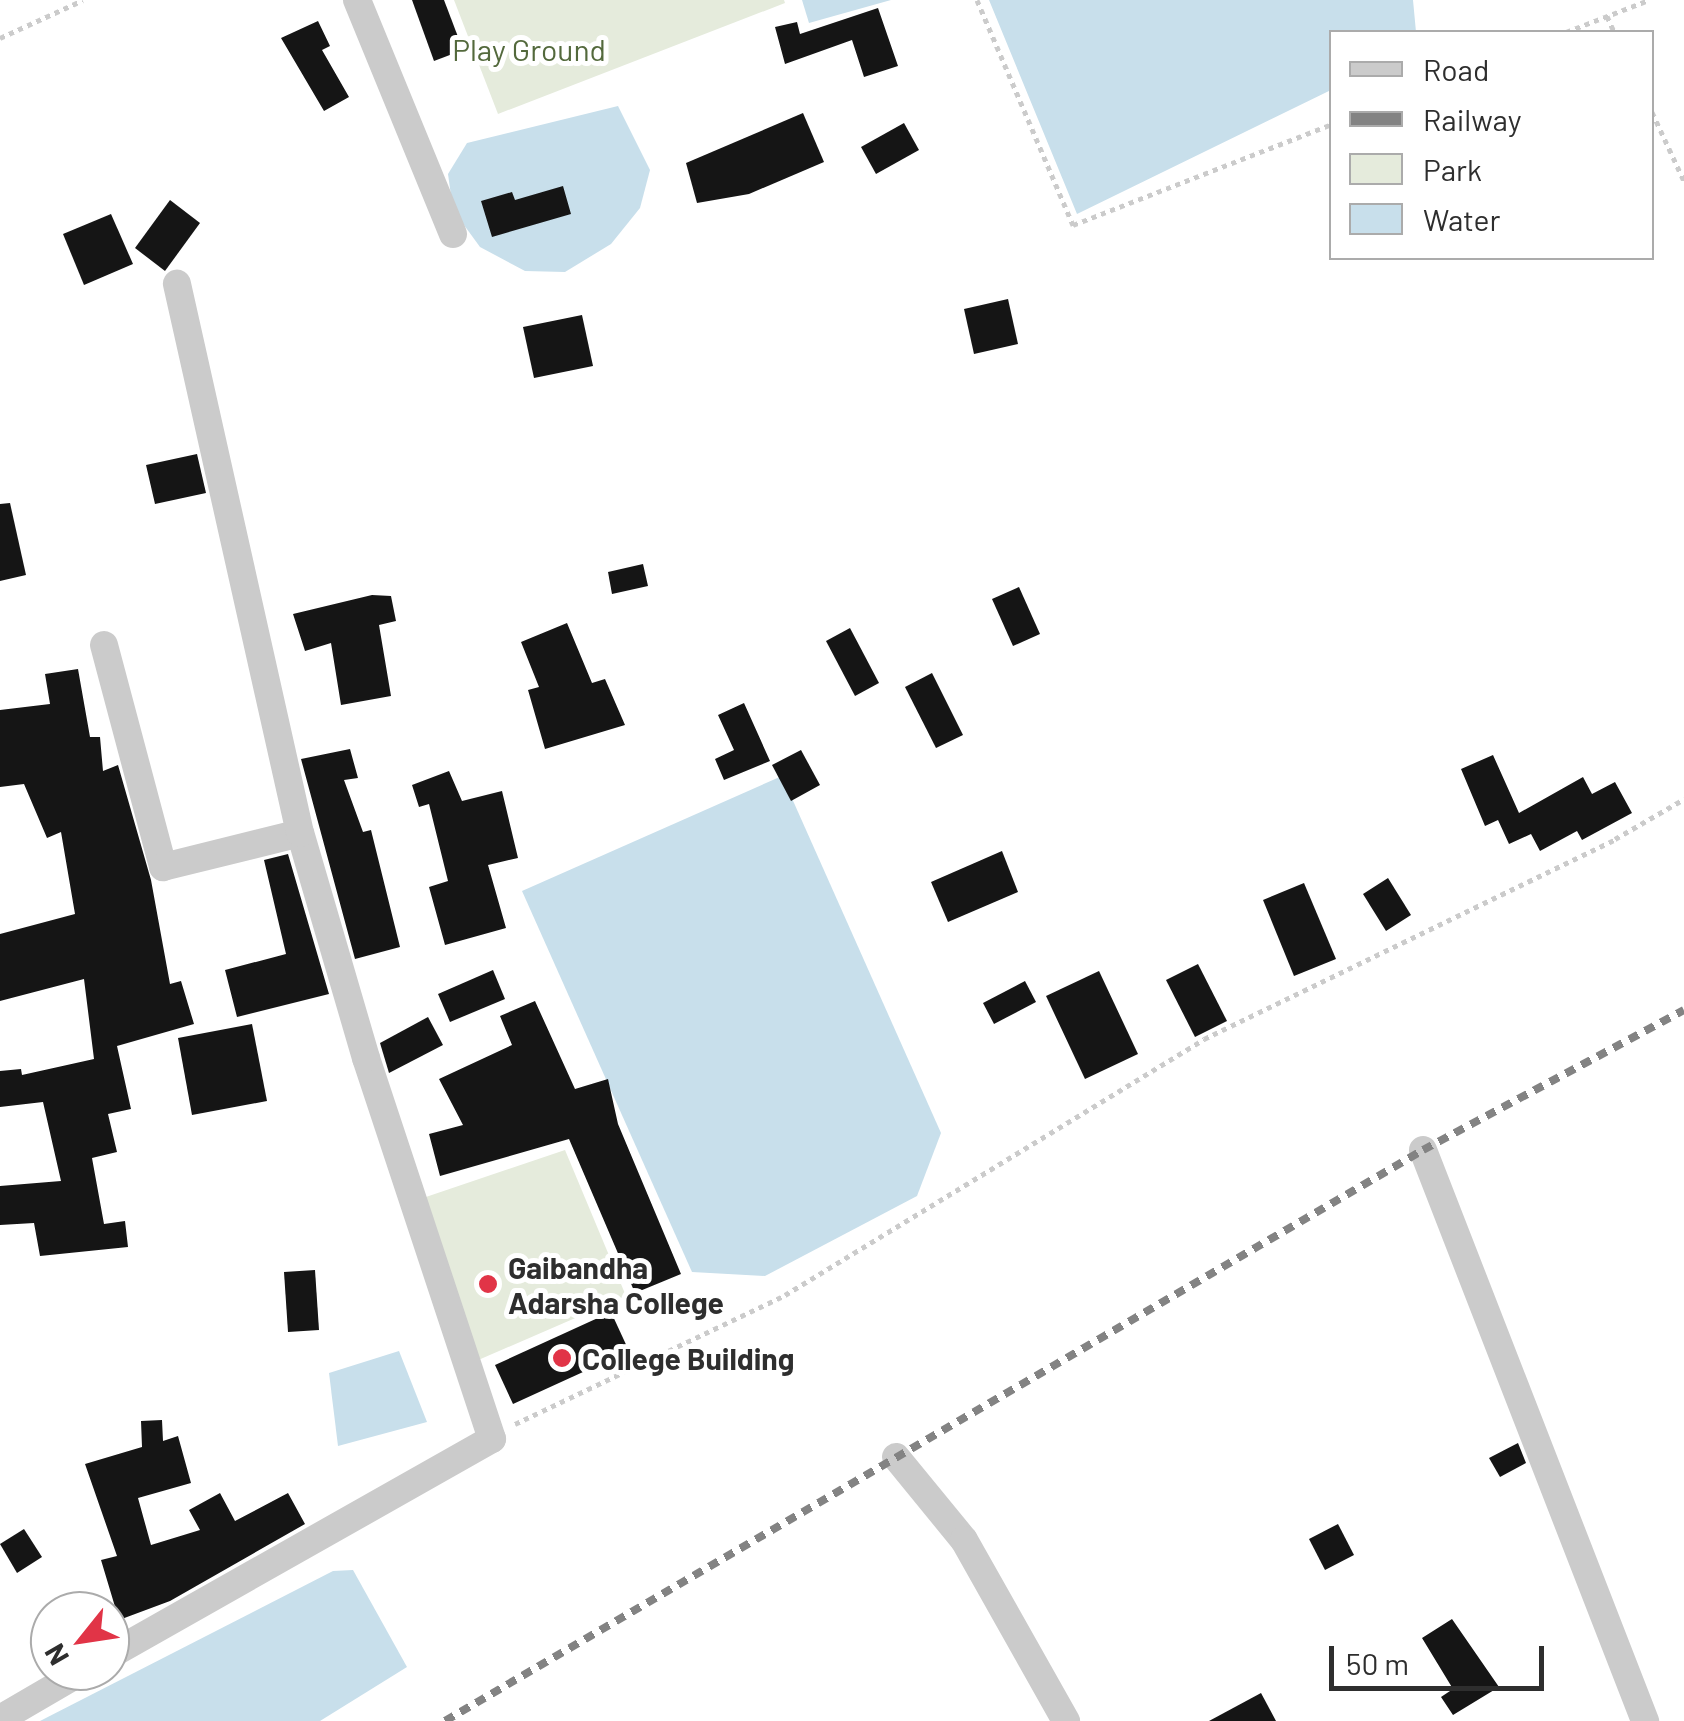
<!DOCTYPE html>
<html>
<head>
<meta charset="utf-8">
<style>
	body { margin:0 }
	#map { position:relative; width:1684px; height:1721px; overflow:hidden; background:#fff; font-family:Barlow,sans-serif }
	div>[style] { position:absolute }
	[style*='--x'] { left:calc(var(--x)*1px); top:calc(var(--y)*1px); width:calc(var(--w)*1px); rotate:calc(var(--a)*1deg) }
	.green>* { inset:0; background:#e5ebdc }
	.water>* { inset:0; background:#c8dfeb }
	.building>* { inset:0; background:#151515 }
	.path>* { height:5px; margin-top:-2.5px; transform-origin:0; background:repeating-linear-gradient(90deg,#cbcbcb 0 5px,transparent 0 10px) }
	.minor>* { height:28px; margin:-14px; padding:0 14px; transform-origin:14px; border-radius:14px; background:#cbcbcb }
	.rail>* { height:8px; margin-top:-4px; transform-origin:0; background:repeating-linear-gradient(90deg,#838383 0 10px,transparent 0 18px) }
	.dots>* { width:28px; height:28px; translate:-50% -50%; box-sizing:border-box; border:5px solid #fff; border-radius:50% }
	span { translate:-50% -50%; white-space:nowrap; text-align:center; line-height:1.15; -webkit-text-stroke:10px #fff; paint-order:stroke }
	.park-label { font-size:30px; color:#53693c }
	.poi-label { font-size:30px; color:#2e2e2e; font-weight:700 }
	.left { translate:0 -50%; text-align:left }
	.legend { position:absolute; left:1329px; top:30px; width:325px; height:230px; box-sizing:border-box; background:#fff; border:2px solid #ababab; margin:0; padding:12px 18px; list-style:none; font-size:30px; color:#2e2e2e }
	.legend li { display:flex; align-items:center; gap:20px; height:50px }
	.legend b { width:50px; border:2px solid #ababab }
	.north { position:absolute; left:30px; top:1591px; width:100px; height:100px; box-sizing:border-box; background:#fff; border:2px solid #ababab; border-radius:50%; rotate:240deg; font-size:28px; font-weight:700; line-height:40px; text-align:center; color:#2e2e2e }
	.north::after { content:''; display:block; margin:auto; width:35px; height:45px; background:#e13447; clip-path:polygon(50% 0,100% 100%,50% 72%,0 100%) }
	.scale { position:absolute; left:1329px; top:1646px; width:215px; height:45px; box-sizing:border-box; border:5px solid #2e2e2e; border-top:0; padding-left:12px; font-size:30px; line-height:35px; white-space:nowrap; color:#2e2e2e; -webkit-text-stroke:8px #fff; paint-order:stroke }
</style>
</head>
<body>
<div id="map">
	<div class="green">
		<i style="clip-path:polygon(454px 0,784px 0,785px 3px,498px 114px)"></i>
		<i style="clip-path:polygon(565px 1150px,626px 1296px,476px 1361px,420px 1199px)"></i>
	</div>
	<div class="water">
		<i style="clip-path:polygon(802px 0,891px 0,809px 23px)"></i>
		<i style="clip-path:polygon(989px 0,1413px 0,1416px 32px,1332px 32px,1331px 90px,1077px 214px)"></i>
		<i style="clip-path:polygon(618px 106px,650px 170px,640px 208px,611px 244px,565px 272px,525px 271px,480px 247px,453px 210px,448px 174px,467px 143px)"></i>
		<i style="clip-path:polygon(782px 776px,941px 1133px,917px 1196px,765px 1276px,692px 1272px,522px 891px)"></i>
		<i style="clip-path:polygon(399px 1351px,427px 1422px,338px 1446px,329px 1373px)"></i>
		<i style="clip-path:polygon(353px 1570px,407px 1667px,320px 1721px,40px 1721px,333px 1571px)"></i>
	</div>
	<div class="building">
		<i style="clip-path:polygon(412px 0,444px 0,463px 50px,434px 61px)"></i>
		<i style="clip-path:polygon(878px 8px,898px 66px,864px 77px,852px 40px,785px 64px,775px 27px,797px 22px,800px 34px)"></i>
		<i style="clip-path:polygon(318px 21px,330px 46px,322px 50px,349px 97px,324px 111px,281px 38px)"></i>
		<i style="clip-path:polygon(803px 113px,824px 162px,749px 194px,697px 203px,686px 163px)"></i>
		<i style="clip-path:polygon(904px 123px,919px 150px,876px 174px,861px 147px)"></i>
		<i style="clip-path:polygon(563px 186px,571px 214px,492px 237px,481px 201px,512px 192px,515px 200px)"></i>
		<i style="clip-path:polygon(170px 200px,200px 223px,165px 271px,135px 248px)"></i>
		<i style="clip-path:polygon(111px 214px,133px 264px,84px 285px,63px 234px)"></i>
		<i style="clip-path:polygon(1008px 299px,1018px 344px,974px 354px,964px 309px)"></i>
		<i style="clip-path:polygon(582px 315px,593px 366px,534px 378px,523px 327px)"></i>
		<i style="clip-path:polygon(197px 454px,206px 493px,155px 504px,146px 465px)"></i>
		<i style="clip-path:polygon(10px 503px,26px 575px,0 581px,0 504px)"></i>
		<i style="clip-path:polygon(643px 564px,648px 586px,612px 594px,608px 572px)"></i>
		<i style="clip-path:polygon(1019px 587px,1040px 634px,1013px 646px,992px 599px)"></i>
		<i style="clip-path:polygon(372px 595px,391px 596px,396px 621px,379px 625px,391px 696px,341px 705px,331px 643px,305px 651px,293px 614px)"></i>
		<i style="clip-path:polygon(567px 623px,592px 683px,605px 679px,625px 725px,545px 749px,528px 690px,539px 687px,521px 642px)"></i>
		<i style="clip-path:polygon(850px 628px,879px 683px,855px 696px,826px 641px)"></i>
		<i style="clip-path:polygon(78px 669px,90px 737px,100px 737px,103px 771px,118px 765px,151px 880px,170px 984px,181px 981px,194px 1024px,117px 1046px,131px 1109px,108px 1114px,117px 1152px,92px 1158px,104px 1224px,125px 1221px,128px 1247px,40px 1256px,34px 1223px,0 1225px,0 1186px,61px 1181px,43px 1102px,0 1107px,0 1071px,21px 1069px,22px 1075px,94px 1059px,84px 979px,0 1001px,0 934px,75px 914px,61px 832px,47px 838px,24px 784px,0 787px,0 710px,50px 704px,45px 674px)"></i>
		<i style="clip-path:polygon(932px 673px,963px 735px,936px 748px,905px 687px)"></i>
		<i style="clip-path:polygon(744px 703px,770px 761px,724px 780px,715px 759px,734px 750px,718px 715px)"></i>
		<i style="clip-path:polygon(350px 749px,358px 778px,344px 780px,363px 832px,371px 830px,400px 947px,355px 959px,301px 759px)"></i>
		<i style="clip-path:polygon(801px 750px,820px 785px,791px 801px,772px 765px)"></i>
		<i style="clip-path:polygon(1493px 755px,1519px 813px,1583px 777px,1592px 794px,1615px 782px,1632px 813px,1582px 840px,1577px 831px,1540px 851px,1531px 834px,1509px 844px,1498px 820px,1485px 826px,1461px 769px)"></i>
		<i style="clip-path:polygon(449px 771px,462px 801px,502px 791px,518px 858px,488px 865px,506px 928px,445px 945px,429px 887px,448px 881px,429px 804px,419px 807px,412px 785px)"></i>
		<i style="clip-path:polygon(1002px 851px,1018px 892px,948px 922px,931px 882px)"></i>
		<i style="clip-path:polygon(288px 854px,329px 994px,237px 1017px,225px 970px,286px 954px,264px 860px)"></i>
		<i style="clip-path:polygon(1388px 878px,1411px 915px,1386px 931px,1363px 894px)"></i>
		<i style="clip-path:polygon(1304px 883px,1336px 959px,1294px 976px,1263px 900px)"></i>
		<i style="clip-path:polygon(1198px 964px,1227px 1021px,1195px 1037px,1166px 980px)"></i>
		<i style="clip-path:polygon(493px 970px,505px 999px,450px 1022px,438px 994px)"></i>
		<i style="clip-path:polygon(1099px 971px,1138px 1054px,1085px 1079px,1046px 996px)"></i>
		<i style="clip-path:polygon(1025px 981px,1036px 1002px,994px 1024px,983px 1003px)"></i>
		<i style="clip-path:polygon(535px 1001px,575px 1089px,608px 1079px,618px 1124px,681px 1274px,635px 1293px,569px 1139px,440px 1176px,429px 1134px,463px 1125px,439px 1079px,512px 1045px,500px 1016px)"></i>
		<i style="clip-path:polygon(428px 1017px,443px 1045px,389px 1073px,380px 1043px)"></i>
		<i style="clip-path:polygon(252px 1024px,267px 1101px,192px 1115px,178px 1038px)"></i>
		<i style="clip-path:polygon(315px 1270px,319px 1330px,288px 1332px,284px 1272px)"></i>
		<i style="clip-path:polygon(611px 1312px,629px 1351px,513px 1404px,495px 1365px)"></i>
		<i style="clip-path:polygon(162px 1420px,163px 1441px,178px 1436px,191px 1483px,138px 1498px,151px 1545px,200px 1530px,189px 1510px,220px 1493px,235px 1521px,288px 1493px,305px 1524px,170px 1601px,119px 1620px,101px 1560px,117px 1556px,85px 1464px,142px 1447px,141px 1421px)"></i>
		<i style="clip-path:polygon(1518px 1443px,1526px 1463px,1500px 1477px,1489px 1458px)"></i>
		<i style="clip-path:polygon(1338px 1524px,1354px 1555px,1325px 1570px,1309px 1539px)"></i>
		<i style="clip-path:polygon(24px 1529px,42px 1557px,17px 1573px,0 1544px)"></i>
		<i style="clip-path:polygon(1452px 1619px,1499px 1687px,1453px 1715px,1441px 1697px,1453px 1689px,1422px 1638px)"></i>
		<i style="clip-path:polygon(1261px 1693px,1276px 1721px,1209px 1721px)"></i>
	</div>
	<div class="path">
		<i style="--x:977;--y:0;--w:245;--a:66.9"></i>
		<i style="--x:1073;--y:225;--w:278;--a:-21.3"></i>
		<i style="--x:1607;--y:16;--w:17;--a:66"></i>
		<i style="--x:1566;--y:32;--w:89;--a:-21.1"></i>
		<i style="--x:0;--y:38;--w:91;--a:-24.6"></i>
		<i style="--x:1652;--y:112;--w:76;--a:65.1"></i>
		<i style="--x:515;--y:1424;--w:299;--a:-25.5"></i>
		<i style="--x:785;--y:1295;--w:491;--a:-31.4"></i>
		<i style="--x:1204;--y:1039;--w:457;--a:-25.9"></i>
		<i style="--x:1615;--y:839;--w:80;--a:-30.1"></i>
	</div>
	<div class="minor">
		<i style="--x:357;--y:0;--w:253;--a:67.7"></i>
		<i style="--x:104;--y:645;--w:230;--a:75.1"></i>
		<i style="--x:163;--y:867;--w:141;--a:-13.9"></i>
		<i style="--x:1423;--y:1150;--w:613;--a:68.75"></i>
		<i style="--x:896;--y:1457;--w:107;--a:50.7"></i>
		<i style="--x:964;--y:1540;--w:208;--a:60.6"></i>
		<i style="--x:110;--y:1655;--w:439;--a:-29.5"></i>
		<i style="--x:492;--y:1439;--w:401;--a:-108.3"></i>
		<i style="--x:366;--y:1058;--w:234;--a:-106.3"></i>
		<i style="--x:300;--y:833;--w:563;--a:-102.63"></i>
		<i style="--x:0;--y:1719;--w:95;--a:-30.3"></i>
	</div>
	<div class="rail">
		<i style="--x:445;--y:1721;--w:1132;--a:-30.28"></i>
		<i style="--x:1423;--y:1150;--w:296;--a:-28.2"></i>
	</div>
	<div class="dots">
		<i style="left:488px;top:1284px;background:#e13447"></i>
		<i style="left:562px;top:1358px;background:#e13447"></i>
	</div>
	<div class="park-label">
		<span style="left:529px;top:49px">Play Ground</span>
	</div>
	<div class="poi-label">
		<span class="left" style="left:508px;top:1284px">Gaibandha<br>Adarsha College</span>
		<span class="left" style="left:582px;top:1358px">College Building</span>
	</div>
	<ul class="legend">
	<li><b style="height:12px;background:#cbcbcb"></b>Road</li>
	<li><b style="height:12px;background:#838383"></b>Railway</li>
	<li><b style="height:28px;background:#e5ebdc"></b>Park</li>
	<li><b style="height:28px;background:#c8dfeb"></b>Water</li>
	</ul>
	<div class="north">N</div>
	<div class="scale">50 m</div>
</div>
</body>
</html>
